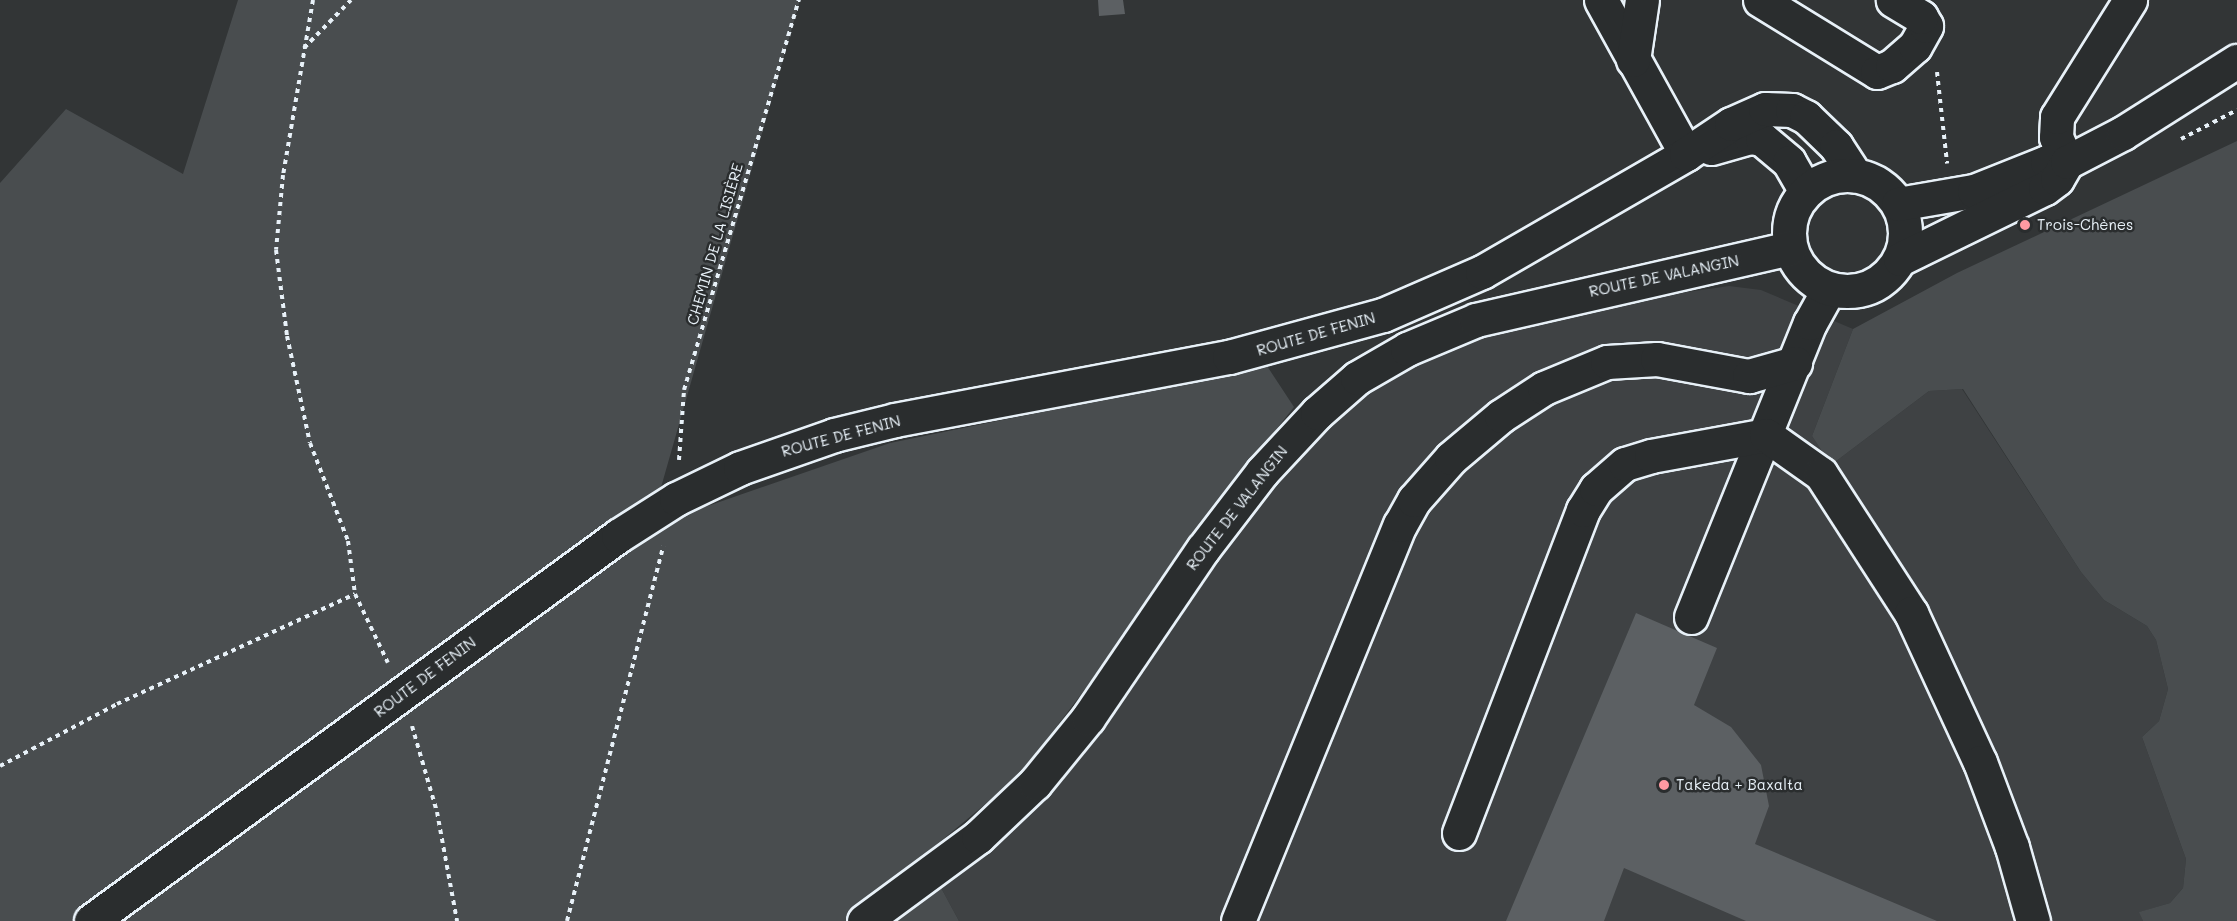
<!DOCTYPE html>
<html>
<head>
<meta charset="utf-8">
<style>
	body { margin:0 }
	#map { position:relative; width:2237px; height:921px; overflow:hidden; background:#323536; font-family:Mali,sans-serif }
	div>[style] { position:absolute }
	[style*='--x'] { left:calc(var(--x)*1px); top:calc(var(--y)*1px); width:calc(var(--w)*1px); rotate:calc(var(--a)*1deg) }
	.built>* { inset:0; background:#3f4244 }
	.green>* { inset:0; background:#494d4f }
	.building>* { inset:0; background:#5c6063 }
	.path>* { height:4px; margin-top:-2px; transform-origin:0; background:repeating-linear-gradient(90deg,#e8f1f8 0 4.5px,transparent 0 9px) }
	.roads { filter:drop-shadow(2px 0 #e8f1f8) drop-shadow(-2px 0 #e8f1f8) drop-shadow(0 2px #e8f1f8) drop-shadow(0 -2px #e8f1f8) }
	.minor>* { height:33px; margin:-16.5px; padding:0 16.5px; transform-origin:16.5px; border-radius:16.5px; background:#2a2d2e }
	.major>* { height:33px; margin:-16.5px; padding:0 16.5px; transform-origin:16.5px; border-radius:16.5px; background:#2a2d2e }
	.major>.ring { margin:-16.5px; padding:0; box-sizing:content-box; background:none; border:33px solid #2a2d2e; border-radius:50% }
	.dots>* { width:16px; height:16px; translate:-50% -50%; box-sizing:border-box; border:3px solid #2a2d2e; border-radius:50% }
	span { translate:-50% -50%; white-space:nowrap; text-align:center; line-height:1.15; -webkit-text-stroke:5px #2a2d2e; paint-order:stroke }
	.poi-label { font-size:15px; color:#e8f1f8 }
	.left { translate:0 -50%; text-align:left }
	.street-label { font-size:15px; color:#e8f1f8 }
</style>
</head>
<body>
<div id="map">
	<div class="built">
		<i style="clip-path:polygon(1729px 286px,1761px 290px,1853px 329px,1812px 436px,1831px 465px,1929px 391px,1962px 389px,2081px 572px,2104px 600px,2147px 626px,2156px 640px,2168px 689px,2159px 721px,2142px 737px,2186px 859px,2183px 888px,2170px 903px,2140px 912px,2143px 921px,959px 921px,940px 886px,998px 841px,1256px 500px,1301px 450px,1345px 410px,1404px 370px,1477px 339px,1591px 306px)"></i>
	</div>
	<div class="green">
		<i style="clip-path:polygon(238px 0,800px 0,650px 526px,890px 443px,1267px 366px,1294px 407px,1206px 518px,1098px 672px,1019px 776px,929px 851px,933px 873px,959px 921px,0 921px,0 183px,66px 109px,183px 174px)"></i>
		<i style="clip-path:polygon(2237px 141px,2237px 921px,2143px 921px,2139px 912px,2170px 903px,2183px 888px,2186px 859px,2142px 737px,2159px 721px,2168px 689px,2156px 640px,2147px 626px,2104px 600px,2081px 572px,1963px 389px,1929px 391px,1831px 465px,1812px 436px,1853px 329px,1957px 273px)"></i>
	</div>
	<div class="building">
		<i style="clip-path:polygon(1098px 0,1123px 0,1125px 14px,1099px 16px)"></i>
		<i style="clip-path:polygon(1636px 613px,1717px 648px,1694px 705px,1731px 727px,1761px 765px,1769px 806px,1755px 844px,1937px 921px,1746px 921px,1624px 868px,1604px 921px,1506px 921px)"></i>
	</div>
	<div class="path">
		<i style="--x:313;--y:0;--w:178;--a:99.7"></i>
		<i style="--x:283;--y:175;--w:75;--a:95.3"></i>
		<i style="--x:276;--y:250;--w:87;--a:82.7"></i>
		<i style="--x:287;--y:336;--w:109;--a:77.9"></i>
		<i style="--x:310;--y:443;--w:105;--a:68.8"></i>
		<i style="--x:348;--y:541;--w:53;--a:82.5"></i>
		<i style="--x:355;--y:594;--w:76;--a:64.4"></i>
		<i style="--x:304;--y:48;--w:67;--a:-45.6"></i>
		<i style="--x:1937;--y:72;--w:92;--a:83.7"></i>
		<i style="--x:2181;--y:139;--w:63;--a:-27.4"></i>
		<i style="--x:679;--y:460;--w:70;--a:-85.9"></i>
		<i style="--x:684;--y:390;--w:407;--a:-73.6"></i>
		<i style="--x:412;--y:726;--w:90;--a:73.8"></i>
		<i style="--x:437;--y:812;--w:111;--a:79.6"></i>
		<i style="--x:0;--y:766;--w:132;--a:-27.9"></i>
		<i style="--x:117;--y:704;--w:262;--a:-24.8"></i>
		<i style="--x:567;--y:921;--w:387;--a:-75.6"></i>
	</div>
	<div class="roads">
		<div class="minor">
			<i style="--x:1601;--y:0;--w:176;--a:61.1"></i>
			<i style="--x:1760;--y:0;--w:137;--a:31.6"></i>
			<i style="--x:1877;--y:72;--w:16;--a:-22"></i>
			<i style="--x:1892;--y:66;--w:30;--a:-41"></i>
			<i style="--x:1915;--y:46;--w:23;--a:-61"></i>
			<i style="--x:1926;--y:26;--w:10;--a:-119"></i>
			<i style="--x:1921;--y:17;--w:33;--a:-149"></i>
			<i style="--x:1633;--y:60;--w:61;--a:-81.5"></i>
			<i style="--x:1711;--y:148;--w:41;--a:-15.8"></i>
			<i style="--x:1750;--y:137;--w:12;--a:9"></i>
			<i style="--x:1762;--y:139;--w:35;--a:40"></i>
			<i style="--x:1789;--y:162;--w:34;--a:60"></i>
			<i style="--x:2067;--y:162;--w:27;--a:-114"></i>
			<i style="--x:2056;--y:137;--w:20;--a:-87"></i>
			<i style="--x:2057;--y:117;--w:138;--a:-58"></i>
			<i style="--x:1691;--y:617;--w:317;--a:-68"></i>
			<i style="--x:1810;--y:323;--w:39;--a:-61"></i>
			<i style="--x:1459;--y:833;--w:346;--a:-69"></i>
			<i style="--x:1583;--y:510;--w:25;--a:-58"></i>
			<i style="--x:1596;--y:489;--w:38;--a:-41"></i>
			<i style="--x:1625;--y:464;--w:27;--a:-17"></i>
			<i style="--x:1651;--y:456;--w:117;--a:-10.3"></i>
			<i style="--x:1766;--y:435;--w:67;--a:35.3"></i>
			<i style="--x:1821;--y:474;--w:166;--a:57.1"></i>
			<i style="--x:1911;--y:613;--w:164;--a:65.2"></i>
			<i style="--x:1980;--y:762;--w:91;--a:69.4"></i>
			<i style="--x:2012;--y:847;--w:77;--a:74.2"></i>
			<i style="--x:91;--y:921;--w:653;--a:-36.15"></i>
			<i style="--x:618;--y:536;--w:69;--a:-32.5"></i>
			<i style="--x:676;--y:499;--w:71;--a:-25.8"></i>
			<i style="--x:740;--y:468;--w:100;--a:-19.3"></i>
			<i style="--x:834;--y:435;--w:63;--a:-13.8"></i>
			<i style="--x:895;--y:420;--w:340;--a:-10.7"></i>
			<i style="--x:1229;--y:357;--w:160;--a:-15.3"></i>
			<i style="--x:1383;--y:315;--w:108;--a:-23.5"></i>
			<i style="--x:1482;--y:272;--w:236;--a:-30"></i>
			<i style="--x:1686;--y:154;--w:54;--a:-33.7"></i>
			<i style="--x:1731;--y:124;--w:37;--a:-24"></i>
			<i style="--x:1765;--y:109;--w:27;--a:2"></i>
			<i style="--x:1792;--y:110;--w:16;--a:27"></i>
			<i style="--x:1806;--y:117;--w:42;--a:44"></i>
			<i style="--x:1836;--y:146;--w:35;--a:57"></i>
			<i style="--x:1238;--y:921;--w:428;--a:-67.8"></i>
			<i style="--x:1400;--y:525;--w:29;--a:-61"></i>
			<i style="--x:1414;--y:500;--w:56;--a:-48.6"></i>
			<i style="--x:1451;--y:458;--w:65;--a:-40"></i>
			<i style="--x:1501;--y:416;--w:51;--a:-33.1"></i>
			<i style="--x:1544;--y:388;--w:68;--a:-22.4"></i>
			<i style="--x:1607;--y:362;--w:50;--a:-3.4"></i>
			<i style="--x:1657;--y:359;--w:94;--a:10.5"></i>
			<i style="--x:1749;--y:376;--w:48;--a:-15.8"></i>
		</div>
		<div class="major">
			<i class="ring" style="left:1789px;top:175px;width:83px;height:83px"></i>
			<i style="--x:1898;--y:204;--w:77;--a:-9.7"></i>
			<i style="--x:1974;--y:191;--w:79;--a:-21.7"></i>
			<i style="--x:2047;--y:162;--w:20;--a:0"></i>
			<i style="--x:1900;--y:259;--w:161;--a:-26.1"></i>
			<i style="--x:2045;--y:188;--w:15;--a:-37"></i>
			<i style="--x:2057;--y:179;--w:20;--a:-60"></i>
			<i style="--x:2067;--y:162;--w:63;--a:-27.4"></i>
			<i style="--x:2123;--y:133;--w:135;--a:-32.3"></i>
			<i style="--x:864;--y:921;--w:142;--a:-36.4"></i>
			<i style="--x:978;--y:837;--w:79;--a:-43.5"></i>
			<i style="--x:1035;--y:783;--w:84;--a:-50.8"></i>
			<i style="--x:1088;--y:718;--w:204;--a:-55.8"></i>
			<i style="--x:1203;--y:549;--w:97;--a:-52.5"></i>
			<i style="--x:1262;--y:472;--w:81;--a:-47"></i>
			<i style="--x:1317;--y:413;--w:53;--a:-41.2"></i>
			<i style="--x:1357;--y:378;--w:58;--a:-30.1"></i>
			<i style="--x:1407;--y:349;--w:75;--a:-22.8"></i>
			<i style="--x:1476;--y:320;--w:322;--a:-12.9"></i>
		</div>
	</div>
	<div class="dots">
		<i style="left:2025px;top:225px;background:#ff9aa2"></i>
		<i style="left:1664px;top:785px;background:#ff9aa2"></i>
	</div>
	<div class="poi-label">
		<span class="left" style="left:2037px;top:225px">Trois-Chènes</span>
		<span class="left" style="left:1676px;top:785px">Takeda + Baxalta</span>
	</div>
	<div class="street-label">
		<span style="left:715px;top:244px;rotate:-74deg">CHEMIN DE LA LISIÈRE</span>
		<span style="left:1664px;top:276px;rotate:-12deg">ROUTE DE VALANGIN</span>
		<span style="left:1316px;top:334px;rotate:-16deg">ROUTE DE FENIN</span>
		<span style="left:841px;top:436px;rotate:-15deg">ROUTE DE FENIN</span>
		<span style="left:1237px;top:508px;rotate:-52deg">ROUTE DE VALANGIN</span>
		<span style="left:425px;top:677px;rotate:-37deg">ROUTE DE FENIN</span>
	</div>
</div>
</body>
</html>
